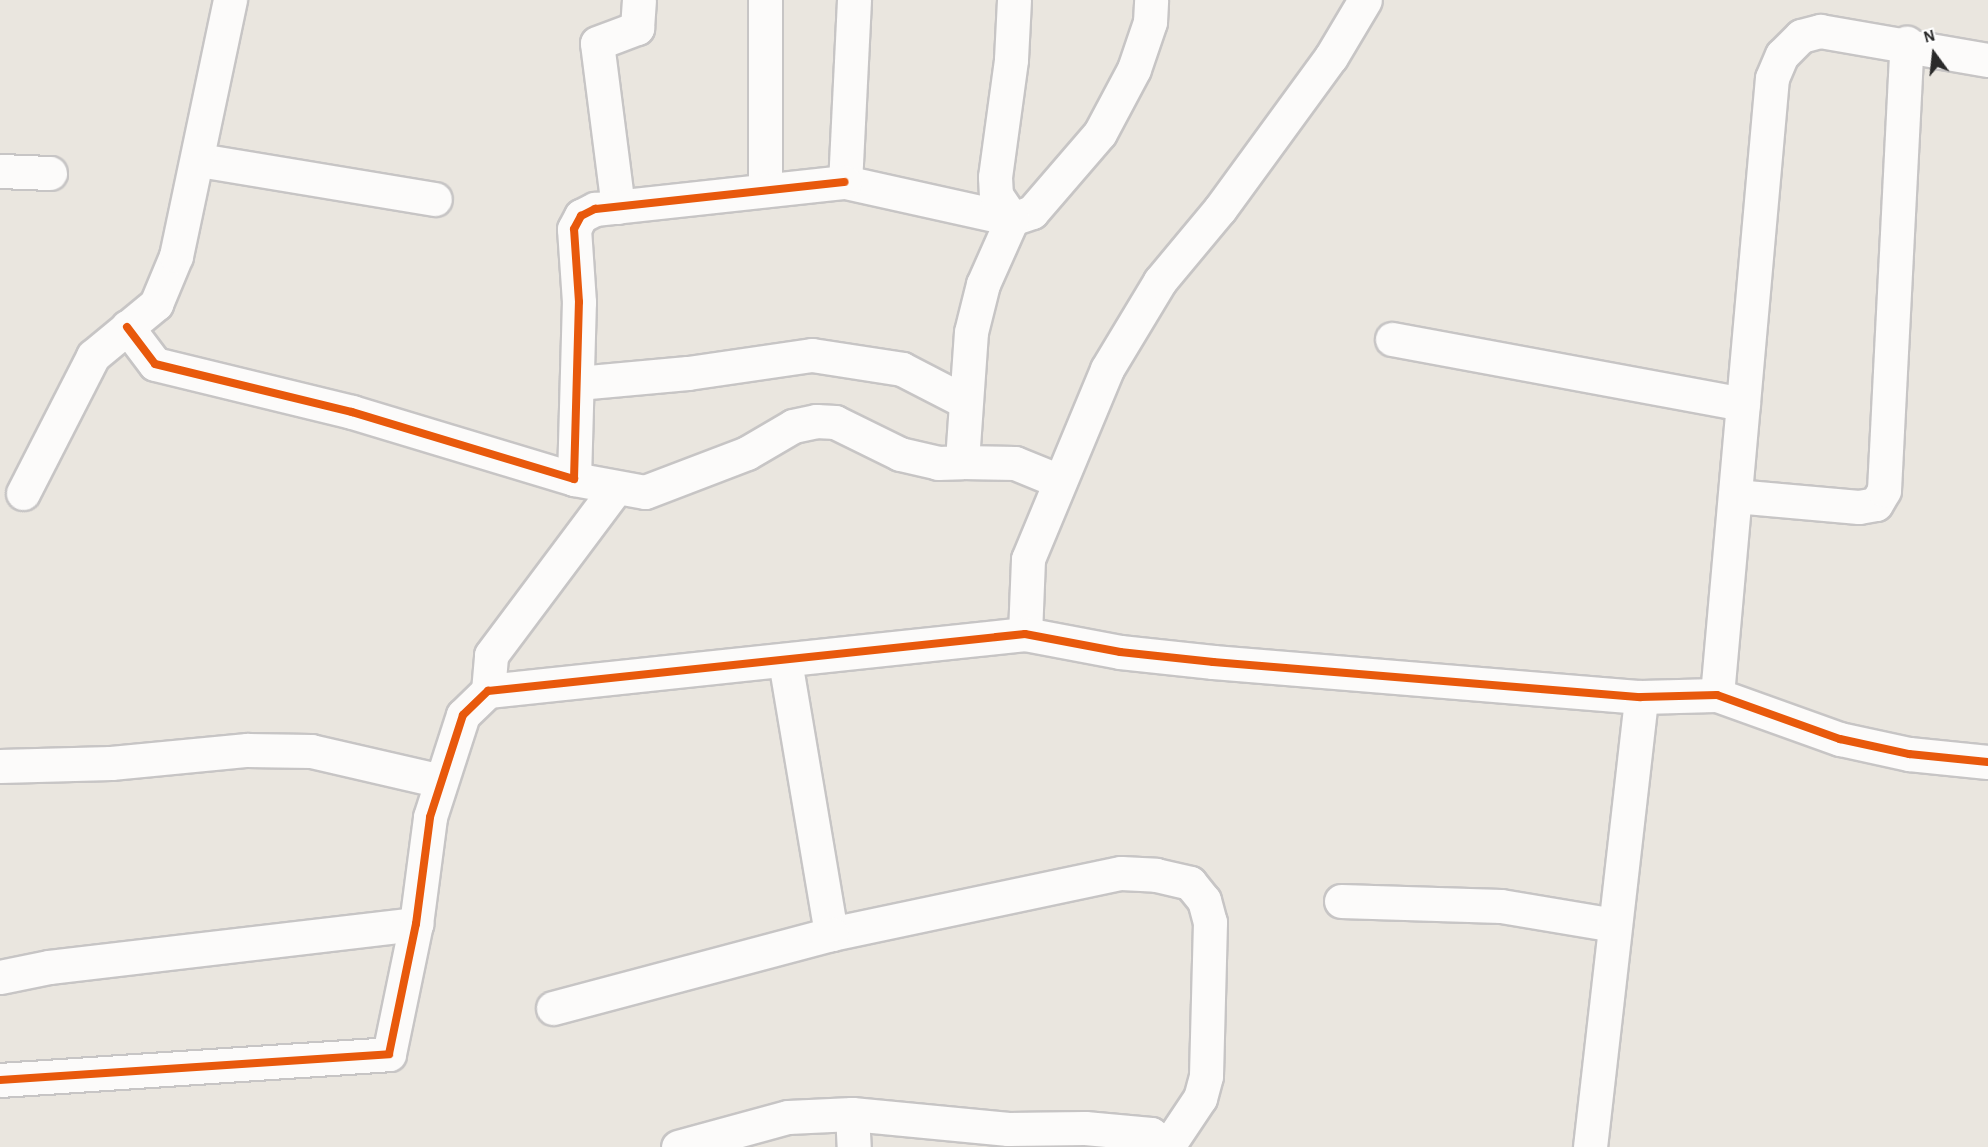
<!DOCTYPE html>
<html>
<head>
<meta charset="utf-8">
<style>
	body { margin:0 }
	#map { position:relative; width:1988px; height:1147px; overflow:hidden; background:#eae6df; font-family:"Alegreya Sans",sans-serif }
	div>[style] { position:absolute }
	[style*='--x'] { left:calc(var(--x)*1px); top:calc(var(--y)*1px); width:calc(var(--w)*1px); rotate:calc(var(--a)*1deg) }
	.roads { filter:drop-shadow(2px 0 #c7c5c5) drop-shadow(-2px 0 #c7c5c5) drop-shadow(0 2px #c7c5c5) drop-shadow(0 -2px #c7c5c5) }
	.street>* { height:33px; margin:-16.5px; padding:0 16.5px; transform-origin:16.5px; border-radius:16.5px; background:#fcfbfa }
	.cycleway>* { height:8px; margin:-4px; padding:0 4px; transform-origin:4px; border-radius:4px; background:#e8590c }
	span { translate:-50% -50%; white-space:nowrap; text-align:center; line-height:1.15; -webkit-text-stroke:4.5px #fff; paint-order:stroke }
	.north { position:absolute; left:1904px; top:24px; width:60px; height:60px; -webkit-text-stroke:4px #fff; paint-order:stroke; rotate:345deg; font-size:16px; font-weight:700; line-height:24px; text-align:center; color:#2a2a2a }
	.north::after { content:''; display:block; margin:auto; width:21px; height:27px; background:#2a2a2a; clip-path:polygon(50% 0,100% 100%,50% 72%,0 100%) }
</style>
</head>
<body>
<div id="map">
	<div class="roads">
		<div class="street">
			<i style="--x:765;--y:0;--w:189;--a:90"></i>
			<i style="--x:854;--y:0;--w:182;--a:92.8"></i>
			<i style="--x:845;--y:182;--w:171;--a:12.5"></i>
			<i style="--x:1012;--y:219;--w:21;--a:-19"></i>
			<i style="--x:1032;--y:212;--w:104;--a:-49.3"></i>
			<i style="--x:1100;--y:133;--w:72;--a:-62"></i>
			<i style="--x:1134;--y:69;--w:50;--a:-71.2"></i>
			<i style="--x:1150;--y:22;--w:22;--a:-87"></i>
			<i style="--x:1014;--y:0;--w:60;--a:92.9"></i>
			<i style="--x:1011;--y:60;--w:118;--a:97.8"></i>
			<i style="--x:995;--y:177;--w:18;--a:87"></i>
			<i style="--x:996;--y:195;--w:29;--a:56"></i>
			<i style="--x:1012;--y:219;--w:71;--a:114"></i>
			<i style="--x:983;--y:284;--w:49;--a:104"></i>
			<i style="--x:971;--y:332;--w:130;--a:94"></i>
			<i style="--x:962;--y:462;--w:53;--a:1.1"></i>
			<i style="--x:1015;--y:463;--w:48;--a:22.2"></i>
			<i style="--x:199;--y:160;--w:239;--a:9.4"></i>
			<i style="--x:0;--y:171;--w:50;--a:2.3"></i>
			<i style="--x:618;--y:207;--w:165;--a:-97.3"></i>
			<i style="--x:597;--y:43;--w:43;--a:-20.6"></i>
			<i style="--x:637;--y:28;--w:28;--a:-86"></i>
			<i style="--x:127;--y:327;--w:46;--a:52.9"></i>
			<i style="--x:155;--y:364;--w:203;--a:13.7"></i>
			<i style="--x:352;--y:412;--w:232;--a:16.8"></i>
			<i style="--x:574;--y:479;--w:177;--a:-88.4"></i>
			<i style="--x:579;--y:302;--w:73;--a:-93.9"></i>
			<i style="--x:574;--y:229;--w:15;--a:-62"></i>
			<i style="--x:581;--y:216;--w:16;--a:-27"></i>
			<i style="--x:595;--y:209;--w:251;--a:-6.2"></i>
			<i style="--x:1392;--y:339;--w:357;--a:10.5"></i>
			<i style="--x:578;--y:383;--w:110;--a:-5.2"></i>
			<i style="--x:688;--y:373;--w:125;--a:-8.3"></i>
			<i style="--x:812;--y:355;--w:91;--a:8.8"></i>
			<i style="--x:902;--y:369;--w:70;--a:27.3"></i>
			<i style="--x:574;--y:479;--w:72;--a:10.4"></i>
			<i style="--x:645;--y:492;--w:109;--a:-20.9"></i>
			<i style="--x:747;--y:453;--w:53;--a:-30.4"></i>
			<i style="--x:793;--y:426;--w:24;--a:-12"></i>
			<i style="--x:816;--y:421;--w:19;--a:3"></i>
			<i style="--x:835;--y:422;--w:72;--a:26.2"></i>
			<i style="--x:900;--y:454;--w:39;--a:13"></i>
			<i style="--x:938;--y:463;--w:24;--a:-2"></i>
			<i style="--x:23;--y:493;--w:154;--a:-62.9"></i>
			<i style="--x:93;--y:356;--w:82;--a:-39.5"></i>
			<i style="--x:156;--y:304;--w:52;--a:-67.4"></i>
			<i style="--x:176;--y:256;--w:262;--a:-78.1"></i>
			<i style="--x:1735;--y:496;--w:124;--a:5.1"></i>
			<i style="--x:1859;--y:507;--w:17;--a:-10"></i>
			<i style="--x:1876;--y:504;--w:16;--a:-60"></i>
			<i style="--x:1884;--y:490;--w:448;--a:-87.1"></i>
			<i style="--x:1025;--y:634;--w:75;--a:-87.7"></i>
			<i style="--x:1028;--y:559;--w:206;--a:-67.4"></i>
			<i style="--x:1107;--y:369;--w:103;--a:-58.9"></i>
			<i style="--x:1160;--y:281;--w:94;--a:-50.2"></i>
			<i style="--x:1220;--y:209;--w:188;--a:-53.9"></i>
			<i style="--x:1331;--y:57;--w:66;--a:-59.2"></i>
			<i style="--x:785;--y:661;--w:277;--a:80.4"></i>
			<i style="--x:831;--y:934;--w:296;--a:-11.9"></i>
			<i style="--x:1121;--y:873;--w:35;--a:3"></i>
			<i style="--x:1156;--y:875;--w:35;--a:13"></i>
			<i style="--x:1190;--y:883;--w:22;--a:51"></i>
			<i style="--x:1204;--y:900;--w:23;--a:75"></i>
			<i style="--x:1210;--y:922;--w:154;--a:91.5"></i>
			<i style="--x:1206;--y:1076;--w:23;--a:105"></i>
			<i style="--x:1200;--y:1098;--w:58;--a:123.7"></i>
			<i style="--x:488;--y:691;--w:36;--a:-85"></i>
			<i style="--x:491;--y:655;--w:207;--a:-53.2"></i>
			<i style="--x:1717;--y:695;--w:619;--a:-84.91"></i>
			<i style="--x:1772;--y:78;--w:25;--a:-67"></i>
			<i style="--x:1782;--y:55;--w:27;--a:-45"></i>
			<i style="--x:1801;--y:36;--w:20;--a:-15"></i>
			<i style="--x:1820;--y:31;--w:170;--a:9.8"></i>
			<i style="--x:0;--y:766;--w:111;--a:-1.5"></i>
			<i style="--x:111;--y:763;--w:137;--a:-5.5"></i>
			<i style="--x:247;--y:750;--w:64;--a:0.9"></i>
			<i style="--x:311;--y:751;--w:133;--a:13"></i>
			<i style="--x:1341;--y:901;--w:160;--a:1.8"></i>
			<i style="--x:1501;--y:906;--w:115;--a:9.5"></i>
			<i style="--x:0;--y:977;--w:50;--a:-11.5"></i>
			<i style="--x:49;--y:967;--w:370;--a:-6.7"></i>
			<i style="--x:553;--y:1008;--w:288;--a:-14.9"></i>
			<i style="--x:0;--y:1080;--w:390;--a:-3.8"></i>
			<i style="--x:389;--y:1054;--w:133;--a:-78.3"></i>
			<i style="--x:416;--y:924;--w:108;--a:-82.5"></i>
			<i style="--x:430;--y:817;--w:107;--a:-72.1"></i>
			<i style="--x:463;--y:715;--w:35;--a:-44"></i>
			<i style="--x:488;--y:691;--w:540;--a:-6.06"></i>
			<i style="--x:1025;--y:634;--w:97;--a:10.7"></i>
			<i style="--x:1120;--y:652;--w:94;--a:6.1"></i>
			<i style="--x:1213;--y:662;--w:429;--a:4.7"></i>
			<i style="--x:1641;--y:697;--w:76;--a:-1.5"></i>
			<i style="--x:1717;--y:695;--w:131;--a:19.7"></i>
			<i style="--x:1840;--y:739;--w:71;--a:12.3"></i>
			<i style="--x:1909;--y:754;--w:79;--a:5.8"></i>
			<i style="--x:852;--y:1114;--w:33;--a:87"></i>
			<i style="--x:678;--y:1147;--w:114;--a:-15.3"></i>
			<i style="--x:788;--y:1117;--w:64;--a:-2.7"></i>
			<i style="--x:852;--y:1114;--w:157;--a:5.5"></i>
			<i style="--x:1008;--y:1129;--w:77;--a:-0.7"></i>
			<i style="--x:1085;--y:1128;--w:66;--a:5.2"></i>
			<i style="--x:1151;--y:1134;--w:22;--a:36"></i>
			<i style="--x:1590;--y:1147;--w:453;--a:-83.5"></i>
		</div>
	</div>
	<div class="cycleway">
		<i style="--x:127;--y:327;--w:46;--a:52.9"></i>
		<i style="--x:155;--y:364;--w:203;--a:13.7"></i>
		<i style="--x:352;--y:412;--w:232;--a:16.8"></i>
		<i style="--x:574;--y:479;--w:177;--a:-88.4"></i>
		<i style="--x:579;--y:302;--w:73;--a:-93.9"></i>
		<i style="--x:574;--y:229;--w:15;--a:-62"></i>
		<i style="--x:581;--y:216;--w:16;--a:-27"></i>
		<i style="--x:595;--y:209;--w:251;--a:-6.2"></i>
		<i style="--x:0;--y:1080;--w:390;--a:-3.8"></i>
		<i style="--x:389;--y:1054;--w:133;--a:-78.3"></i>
		<i style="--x:416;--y:924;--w:108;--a:-82.5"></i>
		<i style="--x:430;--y:817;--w:107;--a:-72.1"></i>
		<i style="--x:463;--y:715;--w:35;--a:-44"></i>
		<i style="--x:488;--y:691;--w:540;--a:-6.06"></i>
		<i style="--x:1025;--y:634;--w:97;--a:10.7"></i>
		<i style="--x:1120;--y:652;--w:94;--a:6.1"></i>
		<i style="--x:1213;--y:662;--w:429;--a:4.7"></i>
		<i style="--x:1641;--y:697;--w:76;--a:-1.5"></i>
		<i style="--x:1717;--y:695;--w:131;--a:19.7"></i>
		<i style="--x:1840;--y:739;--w:71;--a:12.3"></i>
		<i style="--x:1909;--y:754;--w:79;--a:5.8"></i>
	</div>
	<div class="north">N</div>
</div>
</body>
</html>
